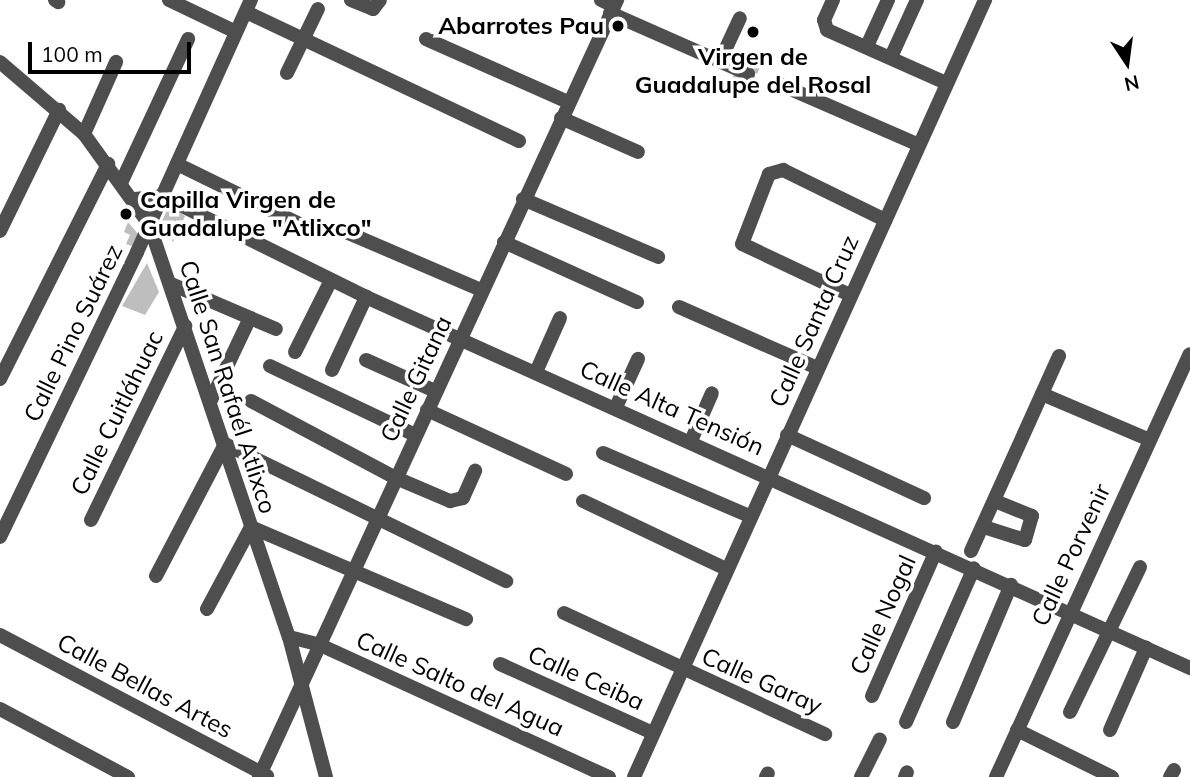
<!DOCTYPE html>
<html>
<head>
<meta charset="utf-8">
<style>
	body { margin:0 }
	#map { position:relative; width:1190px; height:777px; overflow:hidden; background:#fff; font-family:Mulish,sans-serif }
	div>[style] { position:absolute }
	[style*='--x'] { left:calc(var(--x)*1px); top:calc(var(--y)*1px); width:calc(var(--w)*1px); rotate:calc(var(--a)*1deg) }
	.building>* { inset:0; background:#bebebe }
	.minor>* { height:14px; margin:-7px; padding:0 7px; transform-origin:7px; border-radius:7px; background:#4e4e4e }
	.dots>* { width:19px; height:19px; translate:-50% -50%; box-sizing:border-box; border:4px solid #fff; border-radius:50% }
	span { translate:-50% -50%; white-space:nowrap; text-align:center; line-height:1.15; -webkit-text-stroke:7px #fff; paint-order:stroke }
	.poi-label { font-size:24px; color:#000; font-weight:700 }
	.right { translate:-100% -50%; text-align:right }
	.left { translate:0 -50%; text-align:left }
	.street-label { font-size:24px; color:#000 }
	.north { position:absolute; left:1092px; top:28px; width:70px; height:70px; -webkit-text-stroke:5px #fff; paint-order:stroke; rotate:167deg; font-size:19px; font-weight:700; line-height:28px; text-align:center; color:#000 }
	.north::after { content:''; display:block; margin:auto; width:24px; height:32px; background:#000; clip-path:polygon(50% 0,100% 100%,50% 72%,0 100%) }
	.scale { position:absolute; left:28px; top:42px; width:163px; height:32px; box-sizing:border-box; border:4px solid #000; border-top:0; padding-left:9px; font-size:21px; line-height:24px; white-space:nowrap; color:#000; -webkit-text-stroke:5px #fff; paint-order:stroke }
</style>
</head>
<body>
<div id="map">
	<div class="building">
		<i style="clip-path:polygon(746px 53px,763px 61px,757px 74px,741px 67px)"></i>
		<i style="clip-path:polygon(735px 72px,751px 79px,746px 90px,730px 82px)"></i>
		<i style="clip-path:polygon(169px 206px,185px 216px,173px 242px,161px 223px)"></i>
		<i style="clip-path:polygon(128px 222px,138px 234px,132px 246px,126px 244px,130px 235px,124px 232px)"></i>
		<i style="clip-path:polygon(147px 263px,159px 292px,145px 315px,122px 306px)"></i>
	</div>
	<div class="minor">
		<i style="--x:55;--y:0;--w:4;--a:34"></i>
		<i style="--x:169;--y:0;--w:74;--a:25.5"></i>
		<i style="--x:351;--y:0;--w:24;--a:22"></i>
		<i style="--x:373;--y:9;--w:11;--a:-52"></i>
		<i style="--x:601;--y:0;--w:14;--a:25"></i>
		<i style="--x:833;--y:0;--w:22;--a:114"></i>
		<i style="--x:824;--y:20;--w:10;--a:73"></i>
		<i style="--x:827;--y:30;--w:130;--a:24"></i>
		<i style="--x:246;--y:12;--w:302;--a:25.3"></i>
		<i style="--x:610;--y:13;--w:151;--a:23.8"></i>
		<i style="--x:426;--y:39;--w:155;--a:23.9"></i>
		<i style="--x:867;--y:46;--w:51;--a:-65.5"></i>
		<i style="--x:891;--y:57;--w:63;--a:-65.5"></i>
		<i style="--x:720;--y:61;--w:47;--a:-65.1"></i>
		<i style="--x:0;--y:62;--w:111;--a:40.6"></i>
		<i style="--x:84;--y:134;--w:111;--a:54.2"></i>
		<i style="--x:149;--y:224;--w:436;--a:71.3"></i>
		<i style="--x:289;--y:637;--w:145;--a:75.2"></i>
		<i style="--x:287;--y:73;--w:71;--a:-64.2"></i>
		<i style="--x:779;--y:84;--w:150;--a:23.5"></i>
		<i style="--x:561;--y:118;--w:84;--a:23.8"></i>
		<i style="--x:84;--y:134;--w:79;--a:-66"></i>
		<i style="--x:177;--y:164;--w:153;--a:26.1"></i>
		<i style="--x:121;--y:183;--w:159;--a:-65"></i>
		<i style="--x:135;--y:199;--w:27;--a:-6"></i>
		<i style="--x:162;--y:196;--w:228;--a:26.3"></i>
		<i style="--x:366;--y:297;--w:904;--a:24.24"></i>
		<i style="--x:523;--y:199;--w:147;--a:23.2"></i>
		<i style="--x:339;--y:229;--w:155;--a:23.2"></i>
		<i style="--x:0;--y:231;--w:135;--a:-64"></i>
		<i style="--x:504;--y:242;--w:146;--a:24.3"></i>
		<i style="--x:171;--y:284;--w:114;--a:23.2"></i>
		<i style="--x:850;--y:295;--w:119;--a:-154.7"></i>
		<i style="--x:742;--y:244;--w:75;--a:-68.9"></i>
		<i style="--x:769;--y:174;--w:15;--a:-16"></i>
		<i style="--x:783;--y:170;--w:114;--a:26.1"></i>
		<i style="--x:679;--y:307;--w:151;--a:23.8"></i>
		<i style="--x:295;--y:352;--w:80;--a:-63.4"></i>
		<i style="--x:366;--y:360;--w:76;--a:24.2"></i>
		<i style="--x:270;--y:366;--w:161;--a:25.4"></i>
		<i style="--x:332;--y:370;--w:81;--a:-65"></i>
		<i style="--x:536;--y:372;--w:59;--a:-66"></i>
		<i style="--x:0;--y:379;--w:241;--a:-63.3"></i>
		<i style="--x:1042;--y:394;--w:117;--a:23.1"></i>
		<i style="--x:211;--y:400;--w:91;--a:-64.6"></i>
		<i style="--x:251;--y:401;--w:164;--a:28"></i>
		<i style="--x:396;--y:478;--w:59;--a:23.1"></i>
		<i style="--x:450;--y:501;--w:13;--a:-13"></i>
		<i style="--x:463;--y:498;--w:30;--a:-66"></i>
		<i style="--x:616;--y:407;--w:53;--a:-65.4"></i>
		<i style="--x:427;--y:410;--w:153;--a:24.7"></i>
		<i style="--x:787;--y:435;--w:151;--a:24.7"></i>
		<i style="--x:691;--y:441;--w:52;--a:-66.4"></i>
		<i style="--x:603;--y:453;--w:159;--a:23.3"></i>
		<i style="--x:583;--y:501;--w:158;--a:25.4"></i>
		<i style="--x:91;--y:520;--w:216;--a:-64.1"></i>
		<i style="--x:984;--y:527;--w:43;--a:17.6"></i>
		<i style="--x:1025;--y:540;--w:25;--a:-74"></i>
		<i style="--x:1032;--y:516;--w:40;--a:-158"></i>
		<i style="--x:0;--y:537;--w:316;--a:-64.3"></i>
		<i style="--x:137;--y:252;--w:277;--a:-65.7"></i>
		<i style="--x:971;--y:551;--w:214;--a:-65.7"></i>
		<i style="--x:156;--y:576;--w:149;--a:-62.4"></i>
		<i style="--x:225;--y:444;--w:313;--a:26"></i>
		<i style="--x:207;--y:609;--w:93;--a:-61.8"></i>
		<i style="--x:251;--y:527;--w:234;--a:23.2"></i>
		<i style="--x:564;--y:613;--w:288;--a:24.9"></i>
		<i style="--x:0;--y:635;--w:302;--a:27.8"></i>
		<i style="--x:289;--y:637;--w:30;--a:14"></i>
		<i style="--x:318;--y:644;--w:320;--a:24.6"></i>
		<i style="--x:500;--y:664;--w:168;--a:24.3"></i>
		<i style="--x:872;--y:696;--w:158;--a:-66.2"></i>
		<i style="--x:0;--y:709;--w:145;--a:28"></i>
		<i style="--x:1070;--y:712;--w:161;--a:-64.2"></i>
		<i style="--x:906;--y:722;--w:168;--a:-66.2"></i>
		<i style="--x:953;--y:722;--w:149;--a:-67.1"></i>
		<i style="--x:1017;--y:730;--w:106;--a:26.3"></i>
		<i style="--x:1110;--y:730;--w:90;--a:-66.3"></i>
		<i style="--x:259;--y:777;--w:856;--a:-65.26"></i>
		<i style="--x:634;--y:777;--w:853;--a:-65.69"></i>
		<i style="--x:766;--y:777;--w:4;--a:-63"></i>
		<i style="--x:861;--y:777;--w:42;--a:-63.4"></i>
		<i style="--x:905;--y:777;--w:5;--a:-68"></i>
		<i style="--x:996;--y:777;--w:465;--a:-65.4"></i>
		<i style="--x:1170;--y:777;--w:8;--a:-60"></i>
	</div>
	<div class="dots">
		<i style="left:618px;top:26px;background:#000"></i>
		<i style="left:753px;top:32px;background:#000"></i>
		<i style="left:126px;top:214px;background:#000"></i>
	</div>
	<div class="poi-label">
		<span class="right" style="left:604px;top:26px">Abarrotes Pau</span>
		<span style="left:753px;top:71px">Virgen de<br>Guadalupe del Rosal</span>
		<span class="left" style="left:140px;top:214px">Capilla Virgen de<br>Guadalupe "Atlixco"</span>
	</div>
	<div class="street-label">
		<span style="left:814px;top:321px;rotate:-66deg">Calle Santa Cruz</span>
		<span style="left:73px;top:333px;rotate:-64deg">Calle Pino Suárez</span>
		<span style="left:416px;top:379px;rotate:-65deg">Calle Gitana</span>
		<span style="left:228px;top:387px;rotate:72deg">Calle San Rafaél Atlixco</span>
		<span style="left:672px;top:408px;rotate:24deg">Calle Alta Tensión</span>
		<span style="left:117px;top:413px;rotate:-64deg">Calle Cuitláhuac</span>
		<span style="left:1071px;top:555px;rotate:-65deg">Calle Porvenir</span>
		<span style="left:883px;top:615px;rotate:-66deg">Calle Nogal</span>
		<span style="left:586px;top:678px;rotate:24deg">Calle Ceiba</span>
		<span style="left:762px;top:681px;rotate:24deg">Calle Garay</span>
		<span style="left:460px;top:684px;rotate:24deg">Calle Salto del Agua</span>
		<span style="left:145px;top:686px;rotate:28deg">Calle Bellas Artes</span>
	</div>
	<div class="north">N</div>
	<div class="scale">100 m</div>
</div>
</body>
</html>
